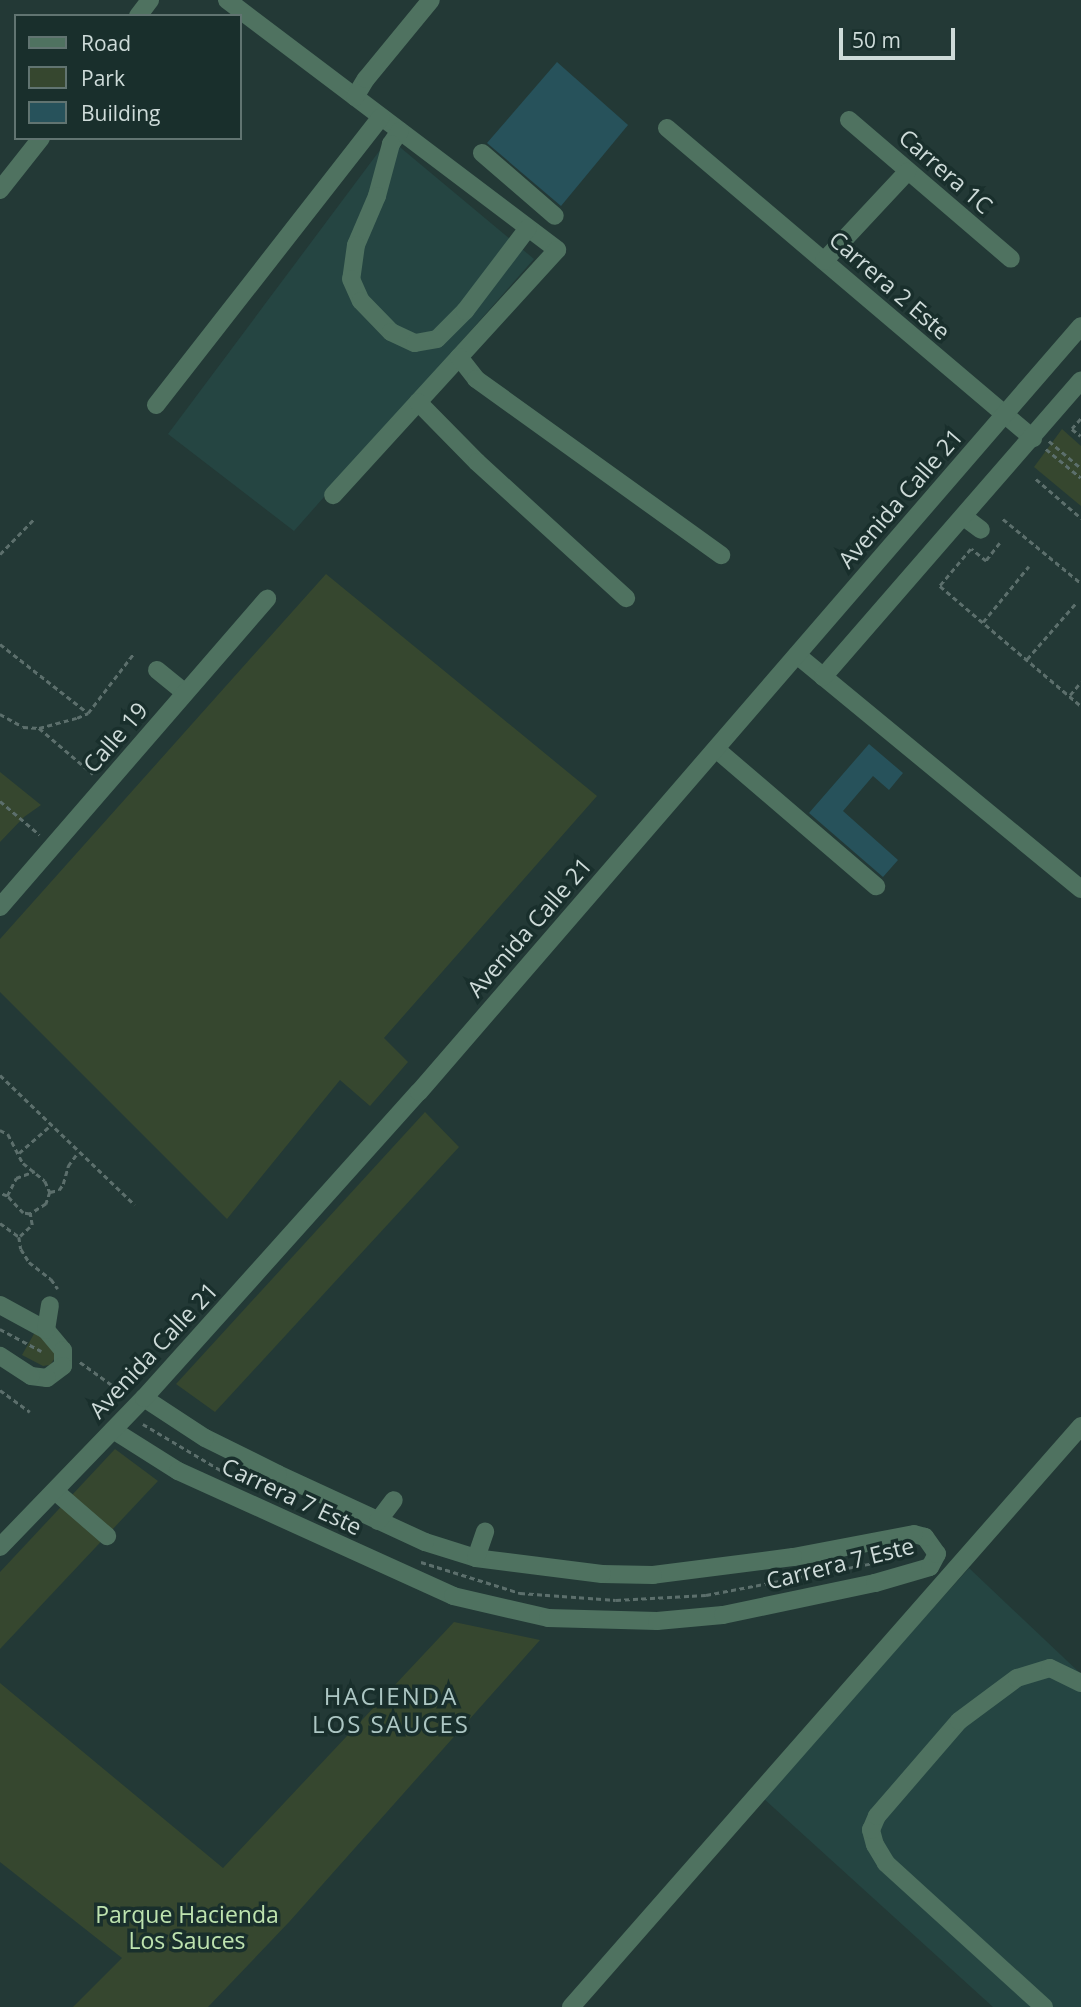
<!DOCTYPE html>
<html>
<head>
<meta charset="utf-8">
<style>
	body { margin:0 }
	#map { position:relative; width:1081px; height:2007px; overflow:hidden; background:#233936; font-family:"Open Sans",sans-serif }
	div>[style] { position:absolute }
	[style*='--x'] { left:calc(var(--x)*1px); top:calc(var(--y)*1px); width:calc(var(--w)*1px); rotate:calc(var(--a)*1deg) }
	.built>* { inset:0; background:#254542 }
	.green>* { inset:0; background:#36472f }
	.building>* { inset:0; background:#27525b }
	.path>* { height:2.5px; margin-top:-1.25px; transform-origin:0; background:repeating-linear-gradient(90deg,#5c6f6c 0 5px,transparent 0 8.5px) }
	.minor>* { height:18px; margin:-9px; padding:0 9px; transform-origin:9px; border-radius:9px; background:#4f7260 }
	span { translate:-50% -50%; white-space:nowrap; text-align:center; line-height:1.15; -webkit-text-stroke:7px #192f2c; paint-order:stroke }
	.street-label { font-size:23px; color:#cedbd9 }
	.park-label { font-size:23px; color:#bee3af }
	.neighbourhood-label { font-size:24px; color:#acc6c3; letter-spacing:2px }
	.legend { position:absolute; left:14px; top:14px; width:228px; height:126px; box-sizing:border-box; background:#192f2c; border:2px solid #617471; margin:0; padding:9px 12px; list-style:none; font-size:21px; color:#cedbd9 }
	.legend li { display:flex; align-items:center; gap:14px; height:35px }
	.legend b { width:35px; border:2px solid #617471 }
	.scale { position:absolute; left:839px; top:28px; width:116px; height:32px; box-sizing:border-box; border:4px solid #cedbd9; border-top:0; padding-left:9px; font-size:21px; line-height:24px; white-space:nowrap; color:#cedbd9; -webkit-text-stroke:5px #192f2c; paint-order:stroke }
</style>
</head>
<body>
<div id="map">
	<div class="built">
		<i style="clip-path:polygon(389px 138px,534px 259px,294px 531px,168px 434px)"></i>
		<i style="clip-path:polygon(969px 1568px,1081px 1674px,1081px 2007px,993px 2007px,763px 1798px)"></i>
	</div>
	<div class="green">
		<i style="clip-path:polygon(1062px 429px,1081px 446px,1081px 506px,1034px 467px)"></i>
		<i style="clip-path:polygon(326px 574px,597px 796px,384px 1038px,408px 1062px,370px 1106px,340px 1080px,227px 1219px,0 992px,0 939px)"></i>
		<i style="clip-path:polygon(0 772px,41px 805px,24px 817px,0 842px)"></i>
		<i style="clip-path:polygon(425px 1112px,459px 1147px,215px 1412px,176px 1384px)"></i>
		<i style="clip-path:polygon(35px 1332px,56px 1348px,55px 1358px,50px 1365px,43px 1366px,22px 1355px)"></i>
		<i style="clip-path:polygon(115px 1449px,158px 1481px,0 1649px,0 1572px)"></i>
		<i style="clip-path:polygon(454px 1622px,540px 1640px,290px 1921px,208px 2007px,73px 2007px,122px 1958px,0 1862px,0 1683px,223px 1868px)"></i>
	</div>
	<div class="building">
		<i style="clip-path:polygon(557px 62px,628px 125px,561px 206px,487px 143px)"></i>
		<i style="clip-path:polygon(869px 744px,903px 773px,889px 790px,873px 776px,843px 811px,898px 860px,883px 877px,809px 813px)"></i>
	</div>
	<div class="path">
		<i style="--x:1081;--y:419;--w:13;--a:132"></i>
		<i style="--x:1072;--y:429;--w:11;--a:38"></i>
		<i style="--x:1049;--y:441;--w:42;--a:40.2"></i>
		<i style="--x:1046;--y:449;--w:45;--a:39.6"></i>
		<i style="--x:1036;--y:479;--w:60;--a:40.9"></i>
		<i style="--x:1003;--y:519;--w:101;--a:39.4"></i>
		<i style="--x:1000;--y:543;--w:23;--a:128"></i>
		<i style="--x:986;--y:561;--w:19;--a:-141"></i>
		<i style="--x:971;--y:549;--w:48;--a:130"></i>
		<i style="--x:940;--y:586;--w:185;--a:40.4"></i>
		<i style="--x:0;--y:554;--w:49;--a:-45.8"></i>
		<i style="--x:983;--y:622;--w:72;--a:-50.6"></i>
		<i style="--x:0;--y:644;--w:112;--a:38.1"></i>
		<i style="--x:1027;--y:659;--w:73;--a:-48.9"></i>
		<i style="--x:1070;--y:695;--w:17;--a:-50"></i>
		<i style="--x:0;--y:714;--w:26;--a:29"></i>
		<i style="--x:23;--y:727;--w:16;--a:4"></i>
		<i style="--x:39;--y:728;--w:39;--a:-15"></i>
		<i style="--x:77;--y:718;--w:12;--a:-24"></i>
		<i style="--x:88;--y:713;--w:76;--a:-52.5"></i>
		<i style="--x:39;--y:728;--w:71;--a:40.4"></i>
		<i style="--x:0;--y:801;--w:52;--a:40.4"></i>
		<i style="--x:0;--y:1075;--w:187;--a:43.9"></i>
		<i style="--x:0;--y:1130;--w:9;--a:27"></i>
		<i style="--x:8;--y:1134;--w:33;--a:63"></i>
		<i style="--x:23;--y:1163;--w:28;--a:39"></i>
		<i style="--x:45;--y:1181;--w:12;--a:66"></i>
		<i style="--x:50;--y:1192;--w:13;--a:108"></i>
		<i style="--x:46;--y:1204;--w:19;--a:148"></i>
		<i style="--x:30;--y:1214;--w:7;--a:-172"></i>
		<i style="--x:23;--y:1213;--w:23;--a:-133"></i>
		<i style="--x:7;--y:1196;--w:8;--a:-157"></i>
		<i style="--x:19;--y:1153;--w:43;--a:-41.2"></i>
		<i style="--x:50;--y:1192;--w:9;--a:-13"></i>
		<i style="--x:59;--y:1190;--w:7;--a:-56"></i>
		<i style="--x:63;--y:1184;--w:19;--a:-74"></i>
		<i style="--x:68;--y:1166;--w:17;--a:-54"></i>
		<i style="--x:7;--y:1196;--w:20;--a:-63"></i>
		<i style="--x:16;--y:1178;--w:20;--a:-20"></i>
		<i style="--x:0;--y:1223;--w:24;--a:36"></i>
		<i style="--x:19;--y:1237;--w:12;--a:81"></i>
		<i style="--x:21;--y:1249;--w:15;--a:58"></i>
		<i style="--x:29;--y:1262;--w:28;--a:38"></i>
		<i style="--x:51;--y:1279;--w:12;--a:55"></i>
		<i style="--x:20;--y:1236;--w:16;--a:-43"></i>
		<i style="--x:32;--y:1225;--w:11;--a:-100"></i>
		<i style="--x:0;--y:1329;--w:47;--a:28.2"></i>
		<i style="--x:80;--y:1362;--w:57;--a:35.7"></i>
		<i style="--x:0;--y:1390;--w:37;--a:36"></i>
		<i style="--x:143;--y:1424;--w:94;--a:30.7"></i>
		<i style="--x:421;--y:1562;--w:104;--a:17.4"></i>
		<i style="--x:520;--y:1593;--w:96;--a:4.2"></i>
		<i style="--x:616;--y:1600;--w:90;--a:-3.2"></i>
		<i style="--x:706;--y:1595;--w:186;--a:-10.8"></i>
	</div>
	<div class="minor">
		<i style="--x:227;--y:0;--w:414;--a:37.1"></i>
		<i style="--x:557;--y:250;--w:332;--a:132.4"></i>
		<i style="--x:138;--y:16;--w:20;--a:-53"></i>
		<i style="--x:355;--y:97;--w:21;--a:-59"></i>
		<i style="--x:366;--y:79;--w:102;--a:-50.6"></i>
		<i style="--x:849;--y:120;--w:213;--a:40.6"></i>
		<i style="--x:667;--y:128;--w:480;--a:40.3"></i>
		<i style="--x:400;--y:131;--w:16;--a:125"></i>
		<i style="--x:391;--y:144;--w:54;--a:105.1"></i>
		<i style="--x:377;--y:196;--w:53;--a:113.2"></i>
		<i style="--x:356;--y:245;--w:34;--a:98"></i>
		<i style="--x:351;--y:279;--w:24;--a:66"></i>
		<i style="--x:361;--y:301;--w:43;--a:45.9"></i>
		<i style="--x:391;--y:332;--w:26;--a:25"></i>
		<i style="--x:415;--y:343;--w:22;--a:-10"></i>
		<i style="--x:437;--y:339;--w:40;--a:-45"></i>
		<i style="--x:465;--y:311;--w:104;--a:-52.8"></i>
		<i style="--x:482;--y:153;--w:96;--a:40.8"></i>
		<i style="--x:0;--y:190;--w:66;--a:-51.7"></i>
		<i style="--x:824;--y:261;--w:122;--a:-47"></i>
		<i style="--x:459;--y:357;--w:28;--a:52"></i>
		<i style="--x:476;--y:379;--w:302;--a:35.7"></i>
		<i style="--x:418;--y:402;--w:84;--a:45.5"></i>
		<i style="--x:477;--y:462;--w:202;--a:42.4"></i>
		<i style="--x:156;--y:405;--w:365;--a:-52"></i>
		<i style="--x:964;--y:517;--w:21;--a:37"></i>
		<i style="--x:797;--y:655;--w:368;--a:39.5"></i>
		<i style="--x:157;--y:670;--w:36;--a:39"></i>
		<i style="--x:823;--y:677;--w:393;--a:-49"></i>
		<i style="--x:716;--y:749;--w:211;--a:40.6"></i>
		<i style="--x:0;--y:907;--w:408;--a:-49.1"></i>
		<i style="--x:0;--y:1305;--w:52;--a:28.5"></i>
		<i style="--x:46;--y:1330;--w:26;--a:50"></i>
		<i style="--x:63;--y:1350;--w:16;--a:90"></i>
		<i style="--x:63;--y:1366;--w:20;--a:143"></i>
		<i style="--x:47;--y:1378;--w:16;--a:-173"></i>
		<i style="--x:31;--y:1376;--w:37;--a:-147"></i>
		<i style="--x:46;--y:1330;--w:25;--a:-81"></i>
		<i style="--x:113;--y:1430;--w:77;--a:32.2"></i>
		<i style="--x:178;--y:1471;--w:302;--a:24.4"></i>
		<i style="--x:453;--y:1596;--w:98;--a:13"></i>
		<i style="--x:548;--y:1618;--w:109;--a:1.6"></i>
		<i style="--x:657;--y:1621;--w:66;--a:-5.2"></i>
		<i style="--x:723;--y:1615;--w:155;--a:-11.9"></i>
		<i style="--x:875;--y:1583;--w:57;--a:-16.2"></i>
		<i style="--x:930;--y:1567;--w:15;--a:-62"></i>
		<i style="--x:937;--y:1554;--w:21;--a:-125"></i>
		<i style="--x:925;--y:1537;--w:11;--a:-165"></i>
		<i style="--x:914;--y:1534;--w:123;--a:169.2"></i>
		<i style="--x:793;--y:1557;--w:141;--a:172.7"></i>
		<i style="--x:653;--y:1575;--w:51;--a:-178.9"></i>
		<i style="--x:602;--y:1574;--w:127;--a:-172.8"></i>
		<i style="--x:476;--y:1558;--w:53;--a:-162.6"></i>
		<i style="--x:425;--y:1542;--w:162;--a:-155.2"></i>
		<i style="--x:278;--y:1474;--w:81;--a:-153.7"></i>
		<i style="--x:205;--y:1438;--w:73;--a:-146.7"></i>
		<i style="--x:55;--y:1491;--w:69;--a:40.9"></i>
		<i style="--x:378;--y:1521;--w:26;--a:-53"></i>
		<i style="--x:0;--y:1547;--w:207;--a:-46"></i>
		<i style="--x:144;--y:1398;--w:411;--a:-48.1"></i>
		<i style="--x:419;--y:1092;--w:1012;--a:-49.17"></i>
		<i style="--x:476;--y:1558;--w:28;--a:-71"></i>
		<i style="--x:571;--y:2007;--w:773;--a:-48.72"></i>
		<i style="--x:1044;--y:2007;--w:214;--a:-137.7"></i>
		<i style="--x:886;--y:1863;--w:21;--a:-121"></i>
		<i style="--x:875;--y:1845;--w:16;--a:-105"></i>
		<i style="--x:871;--y:1830;--w:15;--a:-67"></i>
		<i style="--x:877;--y:1816;--w:125;--a:-49.2"></i>
		<i style="--x:959;--y:1721;--w:72;--a:-36.6"></i>
		<i style="--x:1017;--y:1678;--w:34;--a:-17"></i>
		<i style="--x:1050;--y:1668;--w:34;--a:26"></i>
	</div>
	<div class="street-label">
		<span style="left:946px;top:171px;rotate:41deg">Carrera 1C</span>
		<span style="left:890px;top:285px;rotate:41deg">Carrera 2 Este</span>
		<span style="left:900px;top:498px;rotate:-49deg">Avenida Calle 21</span>
		<span style="left:115px;top:737px;rotate:-49deg">Calle 19</span>
		<span style="left:529px;top:927px;rotate:-49deg">Avenida Calle 21</span>
		<span style="left:153px;top:1350px;rotate:-47deg">Avenida Calle 21</span>
		<span style="left:292px;top:1496px;rotate:25deg">Carrera 7 Este</span>
		<span style="left:840px;top:1563px;rotate:-14deg">Carrera 7 Este</span>
	</div>
	<div class="park-label">
		<span style="left:187px;top:1927px">Parque Hacienda<br>Los Sauces</span>
	</div>
	<div class="neighbourhood-label">
		<span style="left:391px;top:1710px">HACIENDA<br>LOS SAUCES</span>
	</div>
	<ul class="legend">
	<li><b style="height:9px;background:#4f7260"></b>Road</li>
	<li><b style="height:19px;background:#36472f"></b>Park</li>
	<li><b style="height:19px;background:#27525b"></b>Building</li>
	</ul>
	<div class="scale">50 m</div>
</div>
</body>
</html>
